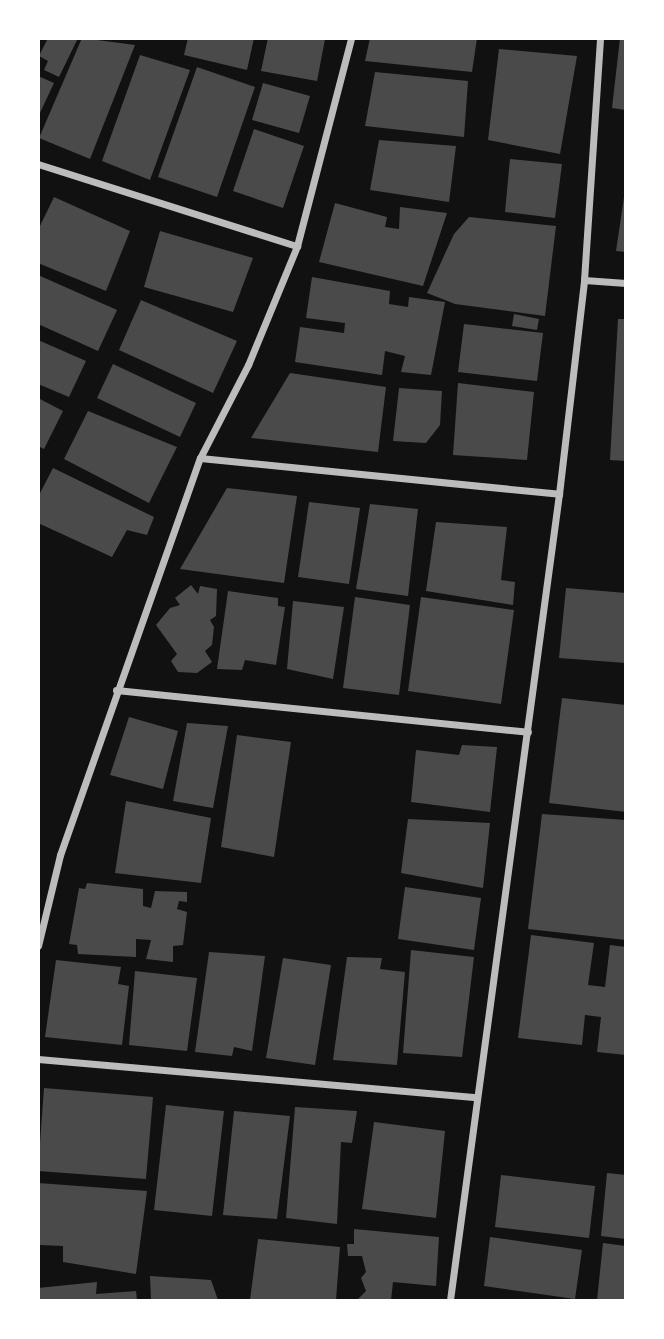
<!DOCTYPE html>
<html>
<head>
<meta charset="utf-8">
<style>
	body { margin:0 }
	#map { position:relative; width:664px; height:1339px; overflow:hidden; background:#111; font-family:Manrope,sans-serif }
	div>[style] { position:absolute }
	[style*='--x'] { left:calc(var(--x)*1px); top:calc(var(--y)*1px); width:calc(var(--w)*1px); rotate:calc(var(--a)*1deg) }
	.building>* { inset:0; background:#4a4a4a }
	.minor>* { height:7px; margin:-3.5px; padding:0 3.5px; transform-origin:3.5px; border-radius:3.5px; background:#bcbcbc }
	span { translate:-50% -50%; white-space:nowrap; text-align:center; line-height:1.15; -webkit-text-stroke:5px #fff; paint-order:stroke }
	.frame { position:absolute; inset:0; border:40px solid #fff; pointer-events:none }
</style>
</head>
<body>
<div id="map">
	<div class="building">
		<i style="clip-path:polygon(48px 38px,78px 38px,59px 77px,44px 70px,48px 61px,39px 56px)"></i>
		<i style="clip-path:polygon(82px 38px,135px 45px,90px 159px,39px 138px)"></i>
		<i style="clip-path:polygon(188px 38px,254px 38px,247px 70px,184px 55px)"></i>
		<i style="clip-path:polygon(268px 38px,325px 39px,317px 81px,261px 71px)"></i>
		<i style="clip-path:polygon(370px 38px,477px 38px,472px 72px,365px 61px)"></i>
		<i style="clip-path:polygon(620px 38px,626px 38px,626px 110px,612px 108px)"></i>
		<i style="clip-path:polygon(499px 49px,577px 56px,560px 154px,488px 140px)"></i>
		<i style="clip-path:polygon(140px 55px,190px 70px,150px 180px,102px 161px)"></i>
		<i style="clip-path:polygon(197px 67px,255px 87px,217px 197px,158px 177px)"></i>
		<i style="clip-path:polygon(375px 72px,468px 81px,464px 137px,365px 126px)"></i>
		<i style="clip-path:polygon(38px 76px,54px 83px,38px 117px)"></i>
		<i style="clip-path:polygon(263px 83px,310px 96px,299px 133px,252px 120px)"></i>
		<i style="clip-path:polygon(254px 129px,304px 146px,283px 208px,233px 191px)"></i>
		<i style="clip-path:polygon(379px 140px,456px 146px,449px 202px,370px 190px)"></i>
		<i style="clip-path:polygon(510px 159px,562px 164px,555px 218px,505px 212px)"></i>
		<i style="clip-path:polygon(54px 197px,130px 231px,106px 291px,38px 263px,38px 230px)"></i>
		<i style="clip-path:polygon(624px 197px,626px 197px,626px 252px,616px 251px)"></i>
		<i style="clip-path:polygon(335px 203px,387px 217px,385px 227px,399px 229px,400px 207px,447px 213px,423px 286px,319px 262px)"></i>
		<i style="clip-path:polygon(469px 217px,556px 226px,545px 316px,455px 304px,427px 293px,454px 234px)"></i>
		<i style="clip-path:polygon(160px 231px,253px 258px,233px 312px,144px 287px)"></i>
		<i style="clip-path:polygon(38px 275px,117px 310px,98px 351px,38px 324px)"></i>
		<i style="clip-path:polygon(312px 277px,390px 291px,389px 304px,408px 307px,409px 297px,445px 302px,431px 375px,401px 372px,405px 356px,385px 351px,382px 375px,295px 362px,300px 327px,344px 333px,345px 323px,306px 318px)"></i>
		<i style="clip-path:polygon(141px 300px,237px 341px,213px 393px,119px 350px)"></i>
		<i style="clip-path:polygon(514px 314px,539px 319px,537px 330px,512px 326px)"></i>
		<i style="clip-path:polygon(618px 319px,626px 319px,626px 461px,610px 460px)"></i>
		<i style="clip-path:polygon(464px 324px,543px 333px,537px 381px,458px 372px)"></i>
		<i style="clip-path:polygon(38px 340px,86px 361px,69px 397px,38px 384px)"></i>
		<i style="clip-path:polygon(113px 364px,196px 403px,180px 437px,97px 398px)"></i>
		<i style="clip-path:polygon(290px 373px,386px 387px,378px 452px,251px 438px)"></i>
		<i style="clip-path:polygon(458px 383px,534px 392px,527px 460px,453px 455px)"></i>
		<i style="clip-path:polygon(399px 388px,442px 391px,440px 425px,426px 443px,393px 441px)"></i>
		<i style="clip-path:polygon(38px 398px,63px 411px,44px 449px,38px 446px)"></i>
		<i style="clip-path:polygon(88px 411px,177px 447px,149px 503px,64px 459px)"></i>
		<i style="clip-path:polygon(53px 468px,154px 517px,147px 535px,127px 530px,112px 557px,38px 523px,38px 497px)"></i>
		<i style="clip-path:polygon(227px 488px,297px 496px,284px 583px,180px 569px)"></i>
		<i style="clip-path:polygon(309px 502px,360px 508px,349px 584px,298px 577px)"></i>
		<i style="clip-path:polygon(370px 504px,418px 509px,408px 596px,356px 589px)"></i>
		<i style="clip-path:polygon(436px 522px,507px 527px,501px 580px,515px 582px,513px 605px,426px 591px)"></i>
		<i style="clip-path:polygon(191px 585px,198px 594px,200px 586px,217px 589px,216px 616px,210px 620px,214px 627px,212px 645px,205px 651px,212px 662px,197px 673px,178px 672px,171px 661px,177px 654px,156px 625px,170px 608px,180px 605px,175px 598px)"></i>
		<i style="clip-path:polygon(566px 588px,626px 593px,626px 663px,559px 658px)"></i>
		<i style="clip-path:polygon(228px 591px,278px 598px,278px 606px,285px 607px,276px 665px,245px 660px,242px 670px,217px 669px)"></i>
		<i style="clip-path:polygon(355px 597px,410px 605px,399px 695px,343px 688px)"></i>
		<i style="clip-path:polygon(421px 597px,514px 610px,501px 704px,408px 691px)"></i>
		<i style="clip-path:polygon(293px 601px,344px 607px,333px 679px,287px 669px)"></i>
		<i style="clip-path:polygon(562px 698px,626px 705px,626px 812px,549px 803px)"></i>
		<i style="clip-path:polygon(129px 717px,178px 731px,163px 789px,110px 775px)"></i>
		<i style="clip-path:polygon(187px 723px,228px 726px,213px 808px,173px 801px)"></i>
		<i style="clip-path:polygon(237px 735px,291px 742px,274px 857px,221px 847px)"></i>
		<i style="clip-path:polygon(462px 745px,497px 747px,490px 812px,411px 802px,416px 750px,459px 755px)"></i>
		<i style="clip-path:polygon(126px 801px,211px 818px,201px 883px,115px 873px)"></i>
		<i style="clip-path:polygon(542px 814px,626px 820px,626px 940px,528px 929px)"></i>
		<i style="clip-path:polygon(408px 819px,490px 823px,483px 888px,401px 873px)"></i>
		<i style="clip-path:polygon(87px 883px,143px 889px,143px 906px,151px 908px,155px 891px,187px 892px,187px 902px,179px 901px,177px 909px,187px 912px,183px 945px,173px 946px,173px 962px,146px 959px,151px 940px,136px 939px,136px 957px,78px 954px,77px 945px,69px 944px,79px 888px,85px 889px)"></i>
		<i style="clip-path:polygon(405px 887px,481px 898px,474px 950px,398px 939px)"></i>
		<i style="clip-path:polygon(531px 935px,594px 943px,588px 985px,605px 987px,610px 945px,626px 947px,626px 1055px,597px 1052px,601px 1017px,585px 1015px,582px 1045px,518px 1038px)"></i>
		<i style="clip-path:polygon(411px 950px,474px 957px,462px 1057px,403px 1053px)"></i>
		<i style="clip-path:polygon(209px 952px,265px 956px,252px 1051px,234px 1047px,232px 1056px,195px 1052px)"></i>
		<i style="clip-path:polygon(347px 957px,382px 958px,380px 969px,405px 972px,397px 1065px,333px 1060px)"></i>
		<i style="clip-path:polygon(283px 958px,331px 965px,315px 1065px,266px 1058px)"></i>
		<i style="clip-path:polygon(56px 960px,121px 967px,118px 984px,129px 986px,122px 1045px,45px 1037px)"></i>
		<i style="clip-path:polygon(135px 971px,197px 978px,187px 1051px,129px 1045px)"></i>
		<i style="clip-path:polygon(44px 1088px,153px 1097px,146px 1179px,38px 1171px)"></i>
		<i style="clip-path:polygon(166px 1105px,224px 1111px,212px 1216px,154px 1210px)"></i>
		<i style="clip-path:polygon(295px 1107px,357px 1111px,352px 1143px,341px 1142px,337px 1224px,286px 1218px)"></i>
		<i style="clip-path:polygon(234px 1111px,290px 1116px,277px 1219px,223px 1215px)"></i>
		<i style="clip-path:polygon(374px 1122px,445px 1131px,436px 1218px,362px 1209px)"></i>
		<i style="clip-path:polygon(607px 1173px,626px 1175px,626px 1239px,601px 1236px)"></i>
		<i style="clip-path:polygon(501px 1175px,595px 1186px,589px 1238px,495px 1227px)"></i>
		<i style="clip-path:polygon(38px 1183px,147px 1191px,136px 1274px,63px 1262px,63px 1246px,40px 1245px)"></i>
		<i style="clip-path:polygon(354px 1229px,439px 1237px,436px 1286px,393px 1282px,391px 1300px,357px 1300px,366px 1291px,361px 1278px,366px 1272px,362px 1256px,348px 1256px,347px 1244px,354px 1244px)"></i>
		<i style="clip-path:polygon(490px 1237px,582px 1250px,575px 1299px,484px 1286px)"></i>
		<i style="clip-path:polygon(258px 1239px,340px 1247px,336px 1300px,250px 1300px)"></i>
		<i style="clip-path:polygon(603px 1243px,626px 1246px,626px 1300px,597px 1300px)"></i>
		<i style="clip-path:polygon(150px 1276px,211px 1280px,218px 1300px,151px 1300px)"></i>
		<i style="clip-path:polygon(97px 1282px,96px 1294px,136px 1291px,137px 1300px,38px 1300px,38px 1288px)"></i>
	</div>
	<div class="minor">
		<i style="--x:38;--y:164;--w:272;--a:17.6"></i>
		<i style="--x:584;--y:280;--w:42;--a:4.1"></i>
		<i style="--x:200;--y:458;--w:361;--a:5.7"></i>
		<i style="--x:116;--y:690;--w:414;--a:5.8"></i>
		<i style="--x:38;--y:946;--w:94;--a:-76.4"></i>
		<i style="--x:60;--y:855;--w:421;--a:-70.6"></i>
		<i style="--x:200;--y:458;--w:105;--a:-62.7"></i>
		<i style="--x:248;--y:365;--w:129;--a:-67.6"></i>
		<i style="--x:297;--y:246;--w:215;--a:-75.4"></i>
		<i style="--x:38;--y:1059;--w:440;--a:5"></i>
		<i style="--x:450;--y:1300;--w:813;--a:-82.3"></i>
		<i style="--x:559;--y:494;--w:215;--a:-83.3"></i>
		<i style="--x:584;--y:280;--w:243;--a:-86.2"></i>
	</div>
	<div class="frame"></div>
</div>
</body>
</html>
